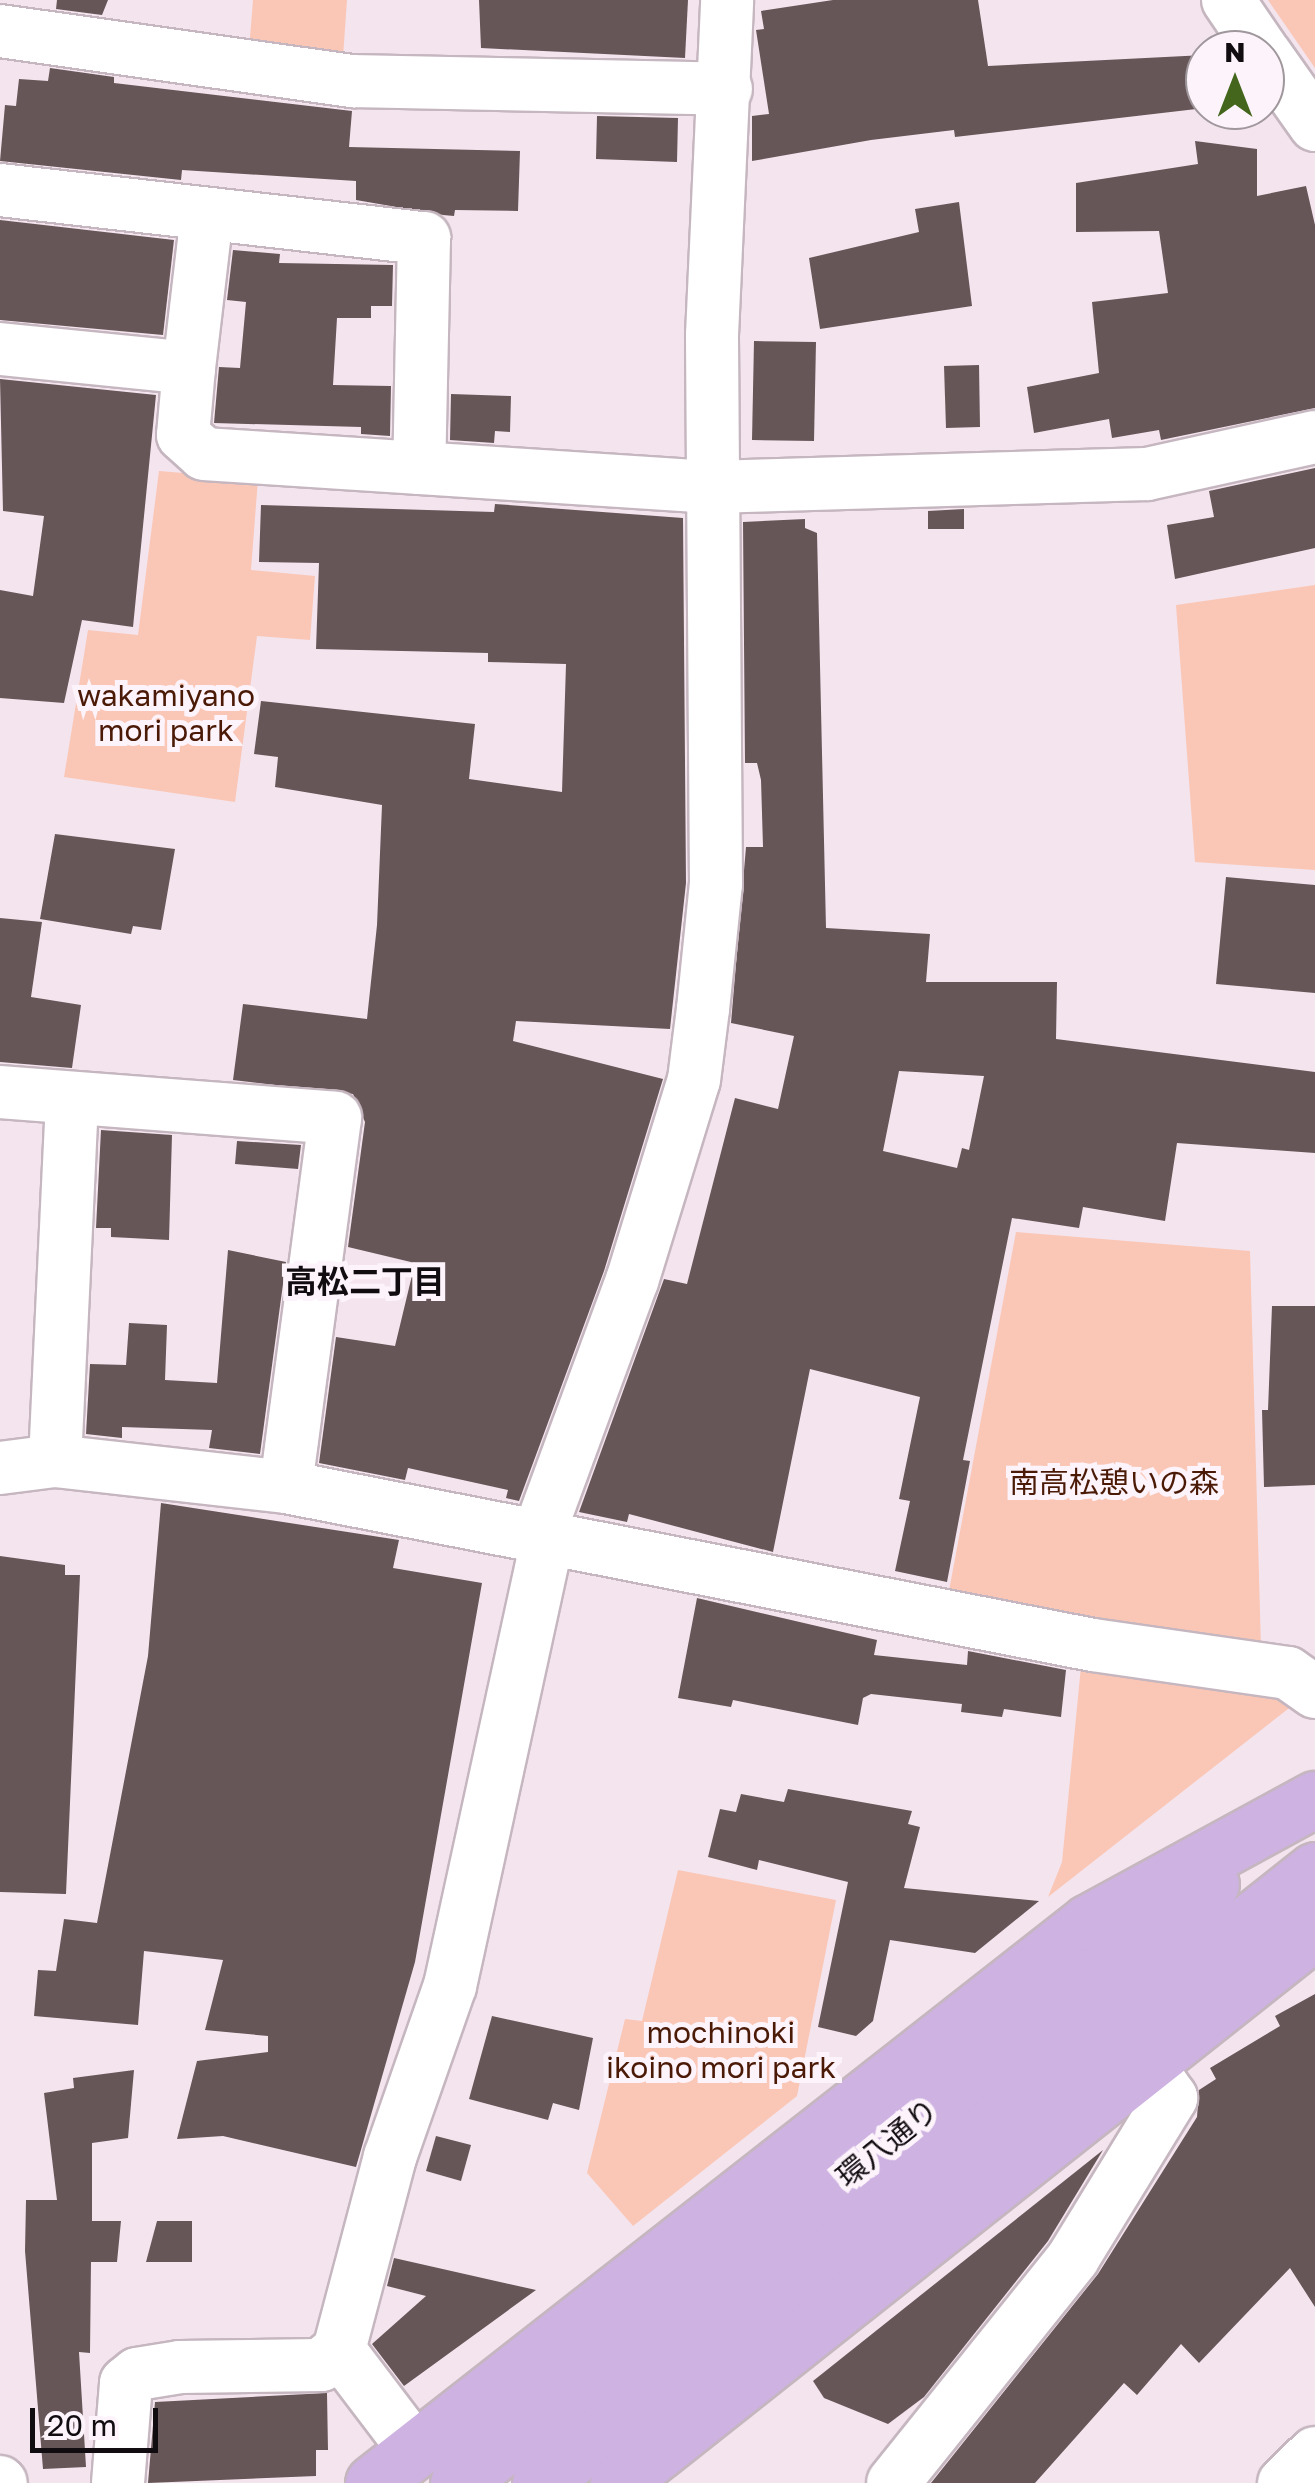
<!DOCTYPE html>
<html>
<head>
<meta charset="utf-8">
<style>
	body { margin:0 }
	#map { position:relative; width:1315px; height:2483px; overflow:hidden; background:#f4e4ee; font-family:"Golos Text","Noto Sans JP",sans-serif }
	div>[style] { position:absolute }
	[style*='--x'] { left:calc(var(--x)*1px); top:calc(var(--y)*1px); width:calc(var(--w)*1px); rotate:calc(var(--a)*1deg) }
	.green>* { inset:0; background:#fac7b6 }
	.building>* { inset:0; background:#675658 }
	.roads { filter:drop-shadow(2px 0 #c5b6bf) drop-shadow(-2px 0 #c5b6bf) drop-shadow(0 2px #c5b6bf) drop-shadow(0 -2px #c5b6bf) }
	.minor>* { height:52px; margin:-26px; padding:0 26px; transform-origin:26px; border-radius:26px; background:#fff }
	.major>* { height:55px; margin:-27.5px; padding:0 27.5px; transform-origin:27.5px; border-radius:27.5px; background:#cdb2e2 }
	span { translate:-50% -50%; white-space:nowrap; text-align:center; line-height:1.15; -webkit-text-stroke:10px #fdf3fa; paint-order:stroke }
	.park-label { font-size:30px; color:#4b1a07 }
	.street-label { font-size:30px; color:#110c10 }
	.neighbourhood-label { font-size:32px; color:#110c10; font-weight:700 }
	.north { position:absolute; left:1185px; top:30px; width:100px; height:100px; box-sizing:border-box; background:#fdf3fa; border:2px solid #9f979c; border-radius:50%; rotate:0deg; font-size:28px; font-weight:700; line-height:40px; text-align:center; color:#110c10 }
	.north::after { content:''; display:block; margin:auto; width:35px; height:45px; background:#43651c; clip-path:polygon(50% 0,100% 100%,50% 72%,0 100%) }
	.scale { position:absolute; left:30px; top:2408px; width:128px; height:45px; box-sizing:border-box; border:5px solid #110c10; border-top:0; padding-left:12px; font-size:30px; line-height:35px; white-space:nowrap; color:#110c10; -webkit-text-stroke:8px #fdf3fa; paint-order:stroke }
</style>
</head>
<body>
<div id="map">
	<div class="green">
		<i style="clip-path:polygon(253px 0,347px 0,343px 57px,249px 50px)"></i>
		<i style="clip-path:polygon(1268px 0,1315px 0,1315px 68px)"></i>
		<i style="clip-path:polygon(159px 471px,258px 479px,251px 570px,315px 576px,310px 640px,257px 636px,235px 802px,64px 777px,88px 630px,138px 635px)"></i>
		<i style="clip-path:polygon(1315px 585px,1315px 870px,1195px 862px,1176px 605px)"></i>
		<i style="clip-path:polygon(1016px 1232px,1250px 1251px,1261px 1648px,948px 1596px)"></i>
		<i style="clip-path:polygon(1082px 1656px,1286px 1686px,1293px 1705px,1048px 1897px,1062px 1862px)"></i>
		<i style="clip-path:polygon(678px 1870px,836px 1900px,797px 2096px,633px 2226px,587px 2173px,625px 2019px,642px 2021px)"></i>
	</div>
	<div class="building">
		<i style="clip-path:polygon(57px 0,108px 0,102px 15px,56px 9px)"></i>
		<i style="clip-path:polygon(479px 0,688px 0,685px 58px,481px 48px)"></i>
		<i style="clip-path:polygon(833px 0,978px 0,988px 66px,1205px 55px,1205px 108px,955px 137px,954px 130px,871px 140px,752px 161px,752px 116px,769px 114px,756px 30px,764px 29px,761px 11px)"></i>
		<i style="clip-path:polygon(50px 68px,114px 77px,114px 83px,352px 111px,349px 147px,520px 151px,518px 211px,455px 210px,454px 216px,443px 215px,356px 200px,356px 181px,182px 170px,181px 180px,0 161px,5px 105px,16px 106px,19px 79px,48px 81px)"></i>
		<i style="clip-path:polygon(597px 116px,678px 118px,677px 162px,596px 159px)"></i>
		<i style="clip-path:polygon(1195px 141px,1257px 149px,1257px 196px,1306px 186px,1315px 225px,1315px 408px,1161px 440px,1159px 430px,1112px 438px,1109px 419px,1034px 433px,1027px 387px,1099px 373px,1092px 302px,1168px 293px,1159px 231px,1076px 232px,1076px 183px,1198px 164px)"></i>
		<i style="clip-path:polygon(959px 202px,972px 306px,820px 329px,809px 258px,919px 232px,915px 209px)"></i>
		<i style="clip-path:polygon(0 220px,174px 240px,163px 335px,0 320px)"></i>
		<i style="clip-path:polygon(233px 250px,280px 254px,279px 263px,393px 265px,392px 306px,371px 306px,371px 318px,337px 318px,333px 385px,391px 386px,390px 436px,361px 434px,361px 427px,214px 423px,219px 367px,240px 368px,246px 302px,227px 300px)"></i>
		<i style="clip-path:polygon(754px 341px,816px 342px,814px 441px,752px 440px)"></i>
		<i style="clip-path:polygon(979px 365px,980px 427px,946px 428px,944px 366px)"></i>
		<i style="clip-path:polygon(0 379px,156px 395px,133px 627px,82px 620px,64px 703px,0 698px,0 590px,33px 596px,44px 516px,3px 511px)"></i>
		<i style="clip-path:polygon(451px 394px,511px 396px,510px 432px,495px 431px,494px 443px,450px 440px)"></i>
		<i style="clip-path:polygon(1315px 468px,1315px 548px,1175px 579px,1167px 525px,1214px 517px,1209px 491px)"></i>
		<i style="clip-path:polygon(495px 504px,683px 518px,686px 883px,670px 1029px,516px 1021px,513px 1041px,663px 1079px,604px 1271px,519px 1501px,506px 1498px,508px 1490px,408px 1468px,405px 1480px,319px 1463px,336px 1337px,395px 1346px,415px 1263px,348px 1247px,365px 1122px,353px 1094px,233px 1080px,243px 1004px,367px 1019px,377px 925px,382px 805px,275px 787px,278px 757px,254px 754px,261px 701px,475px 724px,469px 779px,562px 792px,566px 664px,488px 662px,488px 653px,316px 649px,319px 563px,259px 562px,261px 505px,494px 512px)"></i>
		<i style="clip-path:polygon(964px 509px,964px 529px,928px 529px,928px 511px)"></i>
		<i style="clip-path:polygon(evenodd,805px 519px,805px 528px,817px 533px,826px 928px,930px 934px,926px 982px,1057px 982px,1056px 1039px,1315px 1072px,1315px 1153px,1177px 1143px,1165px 1221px,1083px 1207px,1079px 1228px,1012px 1218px,963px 1460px,970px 1461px,947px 1582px,895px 1571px,910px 1501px,899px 1499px,920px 1397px,810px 1369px,773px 1552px,629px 1514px,627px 1522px,579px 1512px,664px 1279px,687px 1284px,735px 1098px,778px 1109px,794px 1036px,731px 1023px,746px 847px,763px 847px,761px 780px,757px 763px,745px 763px,743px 522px,805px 519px,899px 1071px,984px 1076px,969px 1150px,962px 1148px,957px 1168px,883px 1151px,899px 1071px)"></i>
		<i style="clip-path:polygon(55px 834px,175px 849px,161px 930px,133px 926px,131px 934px,40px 919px)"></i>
		<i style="clip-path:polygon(1226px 877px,1315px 885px,1315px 993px,1216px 984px)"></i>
		<i style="clip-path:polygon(0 918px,42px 922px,31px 997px,81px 1005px,72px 1068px,0 1062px)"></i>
		<i style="clip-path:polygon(101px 1130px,172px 1135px,169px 1240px,111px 1237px,111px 1228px,96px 1228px)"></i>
		<i style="clip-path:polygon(237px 1141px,301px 1145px,298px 1169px,235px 1164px)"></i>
		<i style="clip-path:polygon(228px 1250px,286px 1262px,260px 1454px,209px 1448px,212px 1430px,122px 1427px,122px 1438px,86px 1434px,90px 1364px,126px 1365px,129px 1323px,167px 1325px,165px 1380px,217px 1383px)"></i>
		<i style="clip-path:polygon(1272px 1306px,1315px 1306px,1315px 1485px,1264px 1487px,1262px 1410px,1268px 1410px)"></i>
		<i style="clip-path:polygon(161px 1503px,399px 1540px,393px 1568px,482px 1583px,415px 1962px,356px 2167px,223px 2136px,177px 2139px,197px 2061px,268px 2052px,268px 2036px,205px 2030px,223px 1960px,144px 1951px,138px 2025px,34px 2016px,38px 1970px,56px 1971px,64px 1919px,97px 1923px,148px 1656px)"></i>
		<i style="clip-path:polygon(0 1556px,65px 1565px,65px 1575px,80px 1575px,66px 1894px,0 1892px)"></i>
		<i style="clip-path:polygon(697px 1598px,877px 1640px,874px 1655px,967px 1665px,968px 1651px,1066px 1670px,1061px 1717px,1004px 1709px,1002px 1717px,961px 1712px,962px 1704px,871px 1694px,863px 1698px,858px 1725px,733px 1700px,731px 1707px,678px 1698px)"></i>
		<i style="clip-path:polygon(788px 1789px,912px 1811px,908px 1824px,920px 1827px,904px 1888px,1039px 1901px,975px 1953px,890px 1940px,873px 2021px,856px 2036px,818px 2027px,848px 1882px,759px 1860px,757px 1870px,708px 1857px,720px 1809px,736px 1812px,741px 1794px,784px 1802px)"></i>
		<i style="clip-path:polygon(1315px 1994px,1315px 2307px,1290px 2268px,1199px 2363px,1181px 2344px,1137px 2395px,1124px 2383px,1035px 2483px,931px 2483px,1098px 2274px,1197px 2117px,1199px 2090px,1216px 2079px,1210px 2068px,1280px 2026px,1275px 2016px)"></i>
		<i style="clip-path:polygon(492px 2016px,593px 2038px,579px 2110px,553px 2103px,548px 2120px,469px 2099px)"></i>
		<i style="clip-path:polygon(134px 2070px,128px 2138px,92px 2143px,92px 2221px,121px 2221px,117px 2262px,91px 2262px,90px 2353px,79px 2352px,86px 2467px,43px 2469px,25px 2251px,26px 2200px,57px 2200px,44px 2093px,74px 2088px,73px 2078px)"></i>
		<i style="clip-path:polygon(436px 2136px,471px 2145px,461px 2181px,426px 2171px)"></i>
		<i style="clip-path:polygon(1103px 2150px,1048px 2241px,924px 2397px,888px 2424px,824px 2398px,813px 2381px)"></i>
		<i style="clip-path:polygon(157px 2221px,192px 2221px,192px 2262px,146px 2262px)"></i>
		<i style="clip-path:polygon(394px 2258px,536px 2290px,404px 2386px,372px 2344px,426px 2296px,387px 2286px)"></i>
		<i style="clip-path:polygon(327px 2393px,328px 2450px,316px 2450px,316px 2476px,148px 2483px,155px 2402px)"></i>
	</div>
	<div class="roads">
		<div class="minor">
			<i style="--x:1228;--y:0;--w:60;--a:55.8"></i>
			<i style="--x:0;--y:31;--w:357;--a:8.1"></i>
			<i style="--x:353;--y:81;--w:373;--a:1.2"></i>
			<i style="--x:1265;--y:54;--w:87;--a:54.8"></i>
			<i style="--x:0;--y:190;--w:427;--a:6.5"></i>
			<i style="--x:424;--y:238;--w:230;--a:91.2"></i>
			<i style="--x:0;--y:349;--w:190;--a:5.7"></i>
			<i style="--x:189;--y:368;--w:67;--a:95.1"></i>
			<i style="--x:183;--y:435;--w:28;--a:42"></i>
			<i style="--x:204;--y:454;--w:509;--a:3.72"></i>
			<i style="--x:712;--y:487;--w:435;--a:-1.7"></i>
			<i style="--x:1147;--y:474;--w:172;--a:-12.4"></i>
			<i style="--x:189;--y:368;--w:155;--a:-83.3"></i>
			<i style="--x:0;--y:1092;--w:336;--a:4.4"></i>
			<i style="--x:335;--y:1118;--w:372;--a:97.6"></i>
			<i style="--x:55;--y:1461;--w:360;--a:-87.3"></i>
			<i style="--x:0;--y:1468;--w:55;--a:-7.3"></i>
			<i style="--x:55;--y:1461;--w:232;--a:6.4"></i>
			<i style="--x:286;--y:1487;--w:822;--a:11.08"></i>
			<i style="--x:1093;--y:1645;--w:197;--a:8.2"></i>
			<i style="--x:1288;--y:1673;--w:33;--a:35"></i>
			<i style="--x:538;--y:1536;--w:272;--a:-69.8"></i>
			<i style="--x:632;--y:1281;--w:210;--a:-72.9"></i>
			<i style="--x:694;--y:1080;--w:72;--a:-82.8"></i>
			<i style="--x:703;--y:1009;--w:126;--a:-84.1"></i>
			<i style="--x:716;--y:884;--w:549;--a:-90.42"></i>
			<i style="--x:712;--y:335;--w:335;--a:-87.4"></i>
			<i style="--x:339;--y:2350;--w:200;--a:-75.2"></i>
			<i style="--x:390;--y:2157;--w:181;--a:-70.7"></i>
			<i style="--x:450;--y:1986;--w:460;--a:-77.7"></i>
			<i style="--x:0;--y:2482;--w:1;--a:45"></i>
			<i style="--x:118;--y:2483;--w:100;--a:-85.4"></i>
			<i style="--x:126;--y:2383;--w:14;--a:-39"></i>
			<i style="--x:137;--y:2374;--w:44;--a:-9.2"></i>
			<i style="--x:180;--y:2367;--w:141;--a:-0.8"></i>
			<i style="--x:321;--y:2365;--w:23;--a:-40"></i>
			<i style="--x:339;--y:2350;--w:126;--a:52.8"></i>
			<i style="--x:893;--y:2483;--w:288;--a:-51.3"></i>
			<i style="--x:1073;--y:2258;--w:188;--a:-58.5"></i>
			<i style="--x:1171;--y:2098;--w:42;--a:-124.4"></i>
			<i style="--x:1284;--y:2483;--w:43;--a:-44.1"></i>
		</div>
		<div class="major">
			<i style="--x:373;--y:2483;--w:910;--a:-38.08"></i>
			<i style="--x:1089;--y:1922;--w:257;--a:-28.6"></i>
			<i style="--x:458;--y:2483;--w:962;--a:-38.5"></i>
			<i style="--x:540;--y:2483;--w:988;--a:-38.34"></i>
			<i style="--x:618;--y:2483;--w:889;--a:-38.38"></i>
		</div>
	</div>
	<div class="park-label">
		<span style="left:166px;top:712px">wakamiyano<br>mori park</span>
		<span style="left:1114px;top:1482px">南高松憩いの森</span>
		<span style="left:721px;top:2049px">mochinoki<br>ikoino mori park</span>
	</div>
	<div class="street-label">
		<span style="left:887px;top:2143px;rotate:-39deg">環八通り</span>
	</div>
	<div class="neighbourhood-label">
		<span style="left:365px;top:1281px">高松二丁目</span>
	</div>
	<div class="north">N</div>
	<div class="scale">20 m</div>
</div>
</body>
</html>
